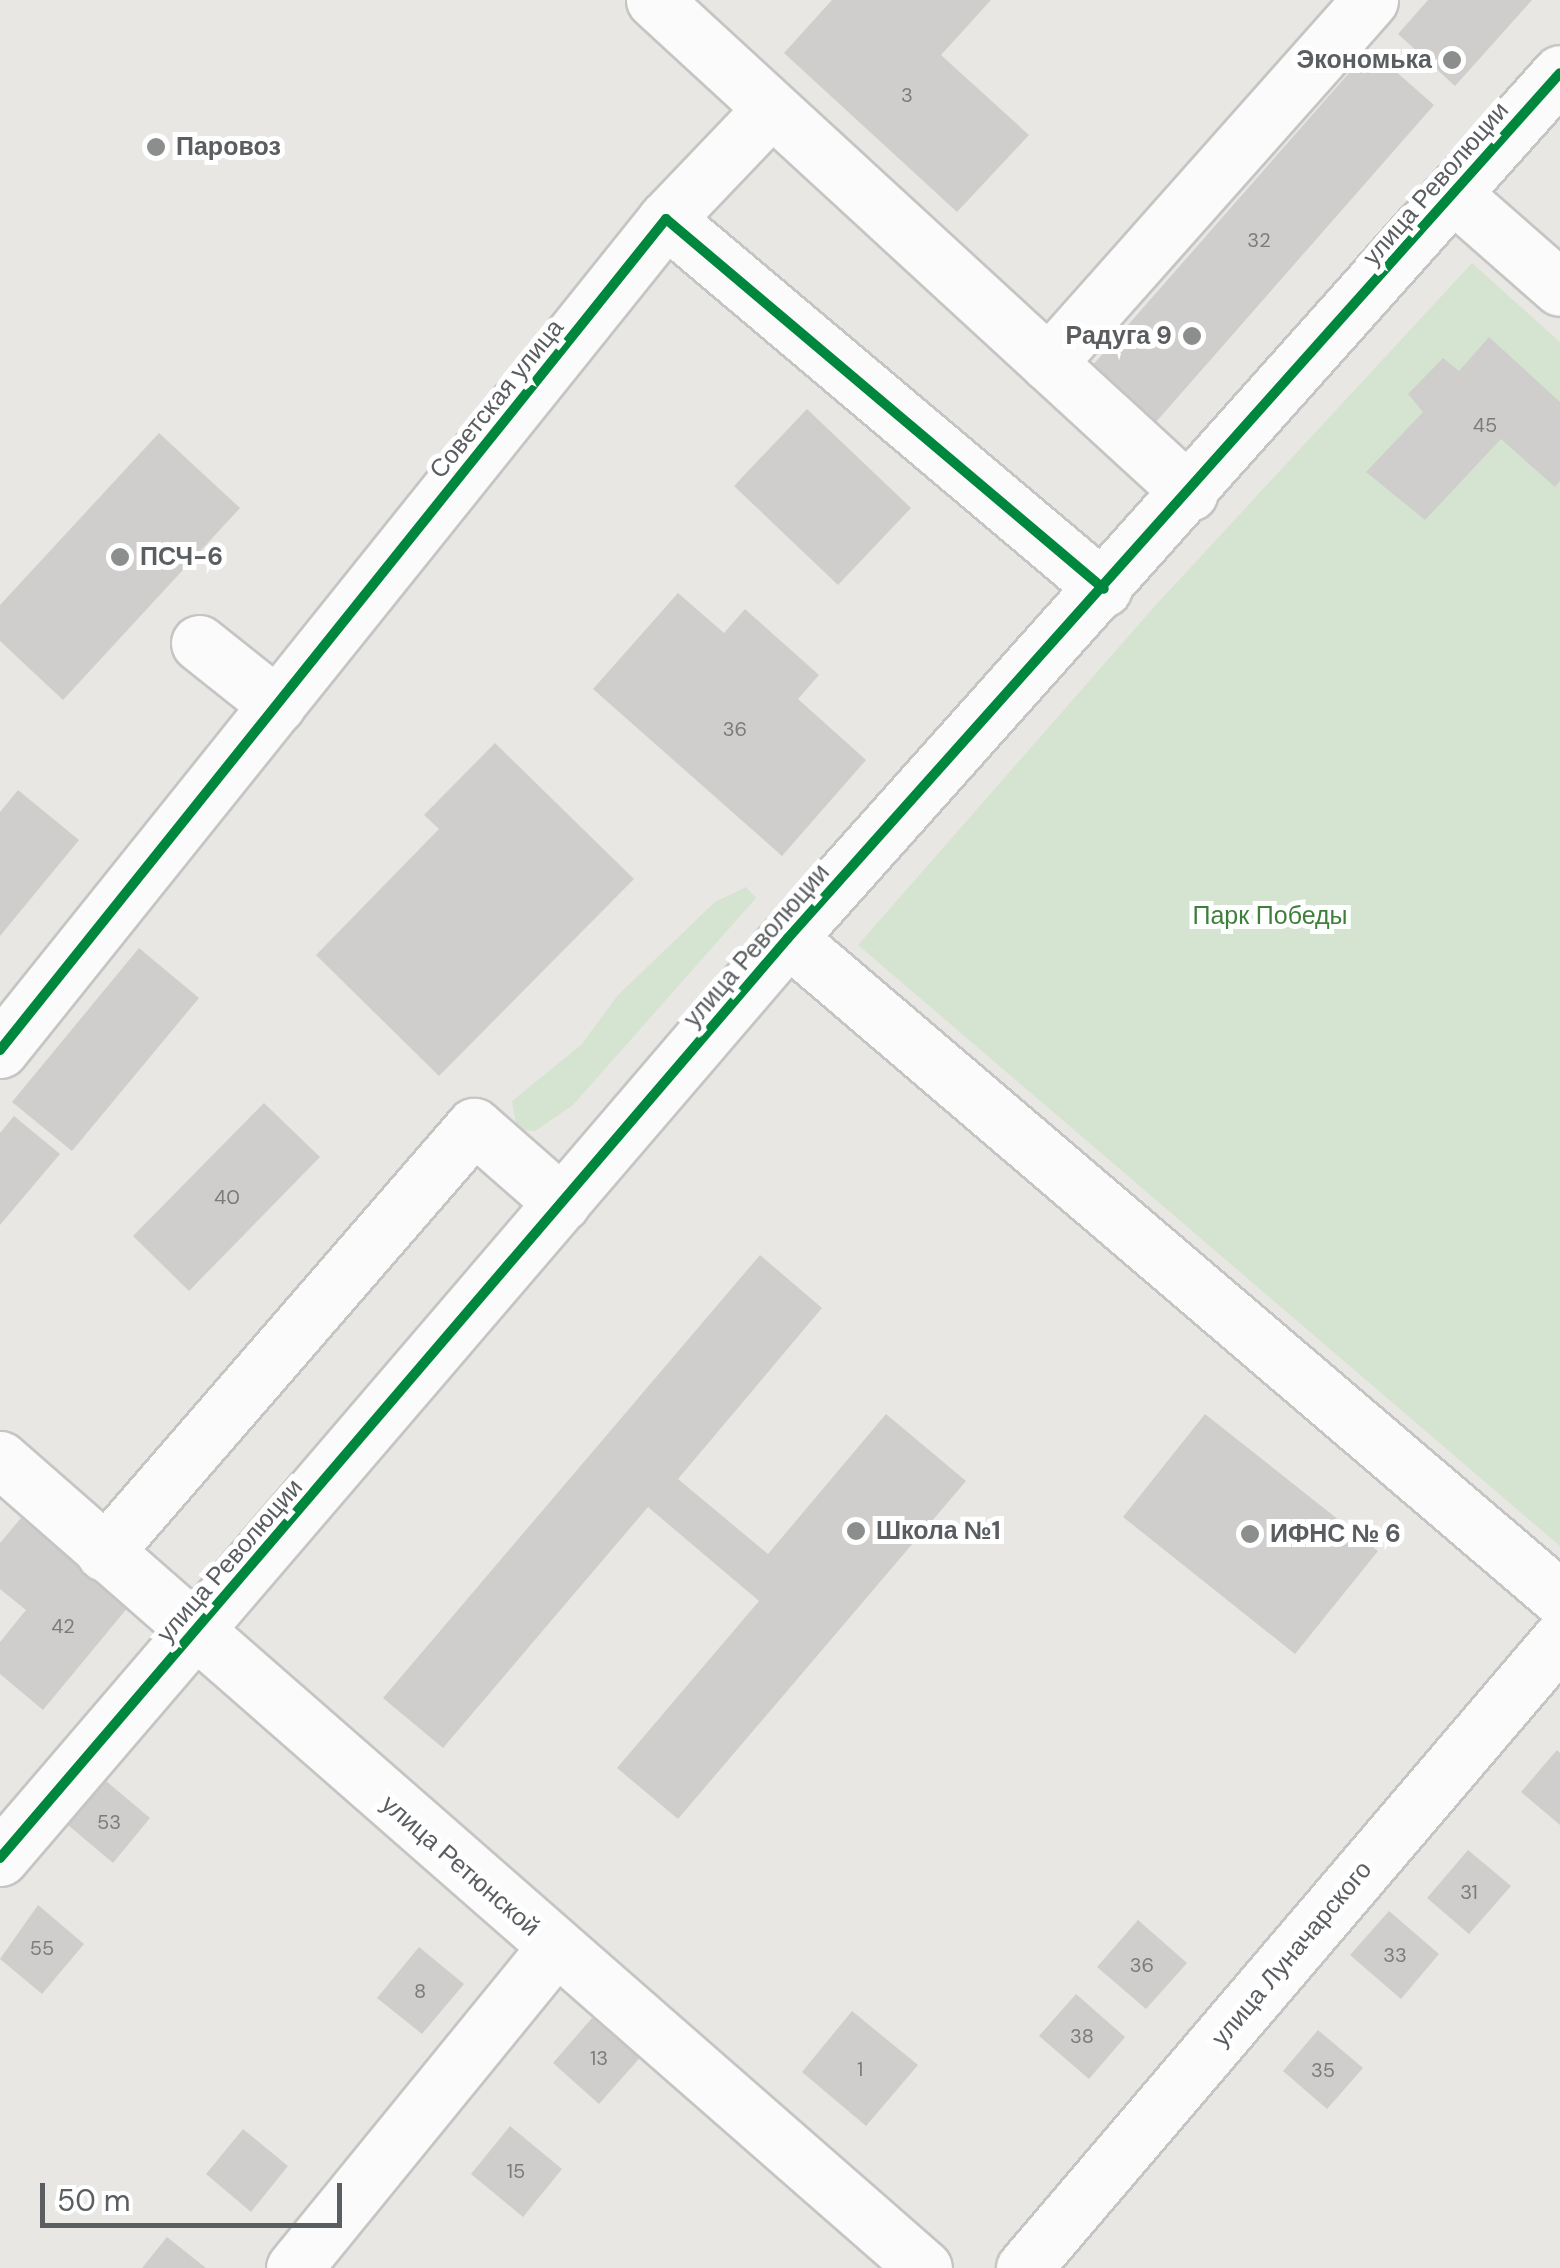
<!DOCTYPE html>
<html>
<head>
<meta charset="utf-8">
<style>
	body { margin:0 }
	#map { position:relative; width:1560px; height:2268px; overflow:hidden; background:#e9e7e3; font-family:"DM Sans",sans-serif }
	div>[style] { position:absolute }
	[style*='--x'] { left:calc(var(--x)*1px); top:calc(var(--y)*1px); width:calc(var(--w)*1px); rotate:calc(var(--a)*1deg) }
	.green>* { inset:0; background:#d4e4d0 }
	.building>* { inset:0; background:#d0cecc }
	.roads { filter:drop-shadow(2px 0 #c5c5c4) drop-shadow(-2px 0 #c5c5c4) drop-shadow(0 2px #c5c5c4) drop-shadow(0 -2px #c5c5c4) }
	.minor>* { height:55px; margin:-27.5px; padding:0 27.5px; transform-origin:27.5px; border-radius:27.5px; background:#fcfbfb }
	.cycleway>* { height:10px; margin:-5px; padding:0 5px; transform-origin:5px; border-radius:5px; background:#00873e }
	.dots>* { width:28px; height:28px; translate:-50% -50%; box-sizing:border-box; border:5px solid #fff; border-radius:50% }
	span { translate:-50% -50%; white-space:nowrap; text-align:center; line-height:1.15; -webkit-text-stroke:10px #fff; paint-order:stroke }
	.number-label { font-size:20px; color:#797b7d }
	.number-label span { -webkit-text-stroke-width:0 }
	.poi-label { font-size:25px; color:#5a5e61; font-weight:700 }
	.right { translate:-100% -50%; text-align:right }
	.left { translate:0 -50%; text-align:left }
	.street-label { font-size:25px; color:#5a5e61 }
	.park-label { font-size:25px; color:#3e7f3b }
	.scale { position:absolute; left:40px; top:2183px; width:302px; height:45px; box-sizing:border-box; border:5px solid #5a5e61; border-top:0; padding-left:12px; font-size:30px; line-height:35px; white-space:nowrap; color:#5a5e61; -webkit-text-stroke:8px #fff; paint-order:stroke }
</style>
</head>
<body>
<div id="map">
	<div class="green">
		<i style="clip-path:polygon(1472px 263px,1560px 342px,1560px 1546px,858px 945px,1154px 607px)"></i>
		<i style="clip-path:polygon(746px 887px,756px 898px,573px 1105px,535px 1131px,517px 1130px,512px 1101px,581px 1045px,618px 995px,715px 902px)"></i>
	</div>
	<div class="building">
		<i style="clip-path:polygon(832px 0,991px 0,941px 55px,1029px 135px,957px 212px,784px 53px)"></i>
		<i style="clip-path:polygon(1428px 0,1532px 0,1455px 86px,1398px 34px)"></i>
		<i style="clip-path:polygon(1370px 49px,1434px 105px,1149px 430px,1085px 374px)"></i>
		<i style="clip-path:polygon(1489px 337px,1560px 402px,1560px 481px,1555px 487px,1501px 439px,1425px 520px,1366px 472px,1423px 412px,1408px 394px,1443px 358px,1459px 371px)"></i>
		<i style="clip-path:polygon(807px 409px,911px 508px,838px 585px,734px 486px)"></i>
		<i style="clip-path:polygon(159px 433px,240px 508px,63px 700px,0 641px,0 605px)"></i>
		<i style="clip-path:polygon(678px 593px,724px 633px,745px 609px,819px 675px,798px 699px,866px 760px,782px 856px,593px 689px)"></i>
		<i style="clip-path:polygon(495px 743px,634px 879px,439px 1076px,316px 955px,439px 829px,424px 815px)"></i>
		<i style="clip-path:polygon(18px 790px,79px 840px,0 936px,0 812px)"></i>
		<i style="clip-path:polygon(139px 948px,199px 998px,72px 1151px,12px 1102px)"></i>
		<i style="clip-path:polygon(264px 1103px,320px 1157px,189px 1291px,133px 1236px)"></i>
		<i style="clip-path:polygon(14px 1116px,60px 1154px,0 1225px,0 1133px)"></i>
		<i style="clip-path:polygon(760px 1255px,822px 1308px,678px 1479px,768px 1554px,886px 1414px,966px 1481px,678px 1819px,617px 1768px,759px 1601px,648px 1507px,443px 1748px,383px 1698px)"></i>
		<i style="clip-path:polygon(1205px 1414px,1378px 1551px,1295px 1654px,1123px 1517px)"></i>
		<i style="clip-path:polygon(21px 1518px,129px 1606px,43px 1710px,0 1674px,0 1642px,26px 1610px,0 1589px,0 1543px)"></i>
		<i style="clip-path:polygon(1557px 1750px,1560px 1753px,1560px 1825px,1521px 1792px)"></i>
		<i style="clip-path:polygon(106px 1781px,150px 1818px,113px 1863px,68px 1825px)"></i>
		<i style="clip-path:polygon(1468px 1850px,1511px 1886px,1469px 1934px,1427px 1898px)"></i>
		<i style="clip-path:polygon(38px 1905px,84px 1944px,42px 1994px,0 1959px)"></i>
		<i style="clip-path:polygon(1389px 1911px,1439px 1954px,1401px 1999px,1350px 1955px)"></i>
		<i style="clip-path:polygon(1138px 1920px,1187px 1963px,1146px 2009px,1097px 1967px)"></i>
		<i style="clip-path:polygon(419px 1947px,464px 1984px,422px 2034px,377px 1998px)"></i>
		<i style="clip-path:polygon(1076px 1994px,1125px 2037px,1089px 2079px,1039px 2036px)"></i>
		<i style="clip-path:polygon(598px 2011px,645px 2052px,599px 2104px,553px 2063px)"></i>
		<i style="clip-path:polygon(852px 2011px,918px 2065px,866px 2126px,802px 2072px)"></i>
		<i style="clip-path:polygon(1318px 2030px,1363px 2068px,1327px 2109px,1283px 2071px)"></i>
		<i style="clip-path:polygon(510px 2126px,562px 2169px,523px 2217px,471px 2174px)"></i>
		<i style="clip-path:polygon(243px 2129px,288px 2166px,251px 2212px,206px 2174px)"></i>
		<i style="clip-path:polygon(167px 2237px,206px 2268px,142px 2268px)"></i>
	</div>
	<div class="roads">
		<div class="minor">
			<i style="--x:654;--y:0;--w:728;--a:42.61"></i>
			<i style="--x:1453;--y:194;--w:142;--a:41.3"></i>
			<i style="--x:666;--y:219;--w:152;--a:-46.3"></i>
			<i style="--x:1048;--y:363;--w:485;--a:-48.4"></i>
			<i style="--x:199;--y:643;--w:100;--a:38.5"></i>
			<i style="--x:788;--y:938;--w:1016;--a:40.53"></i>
			<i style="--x:0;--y:1050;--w:1065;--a:-51.29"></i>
			<i style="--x:666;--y:219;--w:573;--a:40.19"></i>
			<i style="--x:0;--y:1459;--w:1228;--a:41.2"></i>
			<i style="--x:104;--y:1553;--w:565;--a:-49.09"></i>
			<i style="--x:474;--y:1126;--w:117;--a:41.2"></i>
			<i style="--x:0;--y:1858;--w:1211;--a:-49.42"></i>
			<i style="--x:788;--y:938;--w:1159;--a:-48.25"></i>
			<i style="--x:294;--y:2268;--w:412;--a:-50.8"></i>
			<i style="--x:1024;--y:2268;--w:826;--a:-49.56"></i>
		</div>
	</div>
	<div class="cycleway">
		<i style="--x:0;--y:1050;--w:1065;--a:-51.29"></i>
		<i style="--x:666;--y:219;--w:573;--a:40.19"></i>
		<i style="--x:0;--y:1858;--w:1211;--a:-49.42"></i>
		<i style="--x:788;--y:938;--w:1159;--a:-48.25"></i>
	</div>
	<div class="dots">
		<i style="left:1452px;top:60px;background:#8c8e8e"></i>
		<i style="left:156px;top:147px;background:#8c8e8e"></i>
		<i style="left:1192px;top:336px;background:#8c8e8e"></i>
		<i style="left:120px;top:557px;background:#8c8e8e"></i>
		<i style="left:856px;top:1531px;background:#8c8e8e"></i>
		<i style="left:1250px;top:1534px;background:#8c8e8e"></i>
	</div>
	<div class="number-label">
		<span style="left:907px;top:95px">3</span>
		<span style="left:1259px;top:240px">32</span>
		<span style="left:1485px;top:425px">45</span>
		<span style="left:735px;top:729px">36</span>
		<span style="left:227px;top:1197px">40</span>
		<span style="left:63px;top:1626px">42</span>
		<span style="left:109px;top:1822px">53</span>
		<span style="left:1469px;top:1892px">31</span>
		<span style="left:42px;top:1948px">55</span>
		<span style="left:1395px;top:1955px">33</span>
		<span style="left:1142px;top:1965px">36</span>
		<span style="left:420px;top:1991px">8</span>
		<span style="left:1082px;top:2036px">38</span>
		<span style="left:599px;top:2058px">13</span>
		<span style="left:860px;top:2069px">1</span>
		<span style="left:1323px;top:2070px">35</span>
		<span style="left:516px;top:2171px">15</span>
	</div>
	<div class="poi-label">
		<span class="right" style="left:1432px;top:60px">Экономька</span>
		<span class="left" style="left:176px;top:147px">Паровоз</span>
		<span class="right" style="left:1172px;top:336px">Радуга 9</span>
		<span class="left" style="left:140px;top:557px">ПСЧ-6</span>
		<span class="left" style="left:876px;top:1531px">Школа №1</span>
		<span class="left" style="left:1270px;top:1534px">ИФНС № 6</span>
	</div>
	<div class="street-label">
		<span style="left:1436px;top:184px;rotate:-49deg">улица Революции</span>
		<span style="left:497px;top:399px;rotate:-51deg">Советская улица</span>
		<span style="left:757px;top:946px;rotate:-49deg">улица Революции</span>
		<span style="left:230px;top:1561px;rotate:-49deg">улица Революции</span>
		<span style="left:460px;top:1866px;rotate:41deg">улица Ретюнской</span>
		<span style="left:1292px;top:1954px;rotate:-50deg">улица Луначарского</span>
	</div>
	<div class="park-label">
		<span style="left:1270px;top:916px">Парк Победы</span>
	</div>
	<div class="scale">50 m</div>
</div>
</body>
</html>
